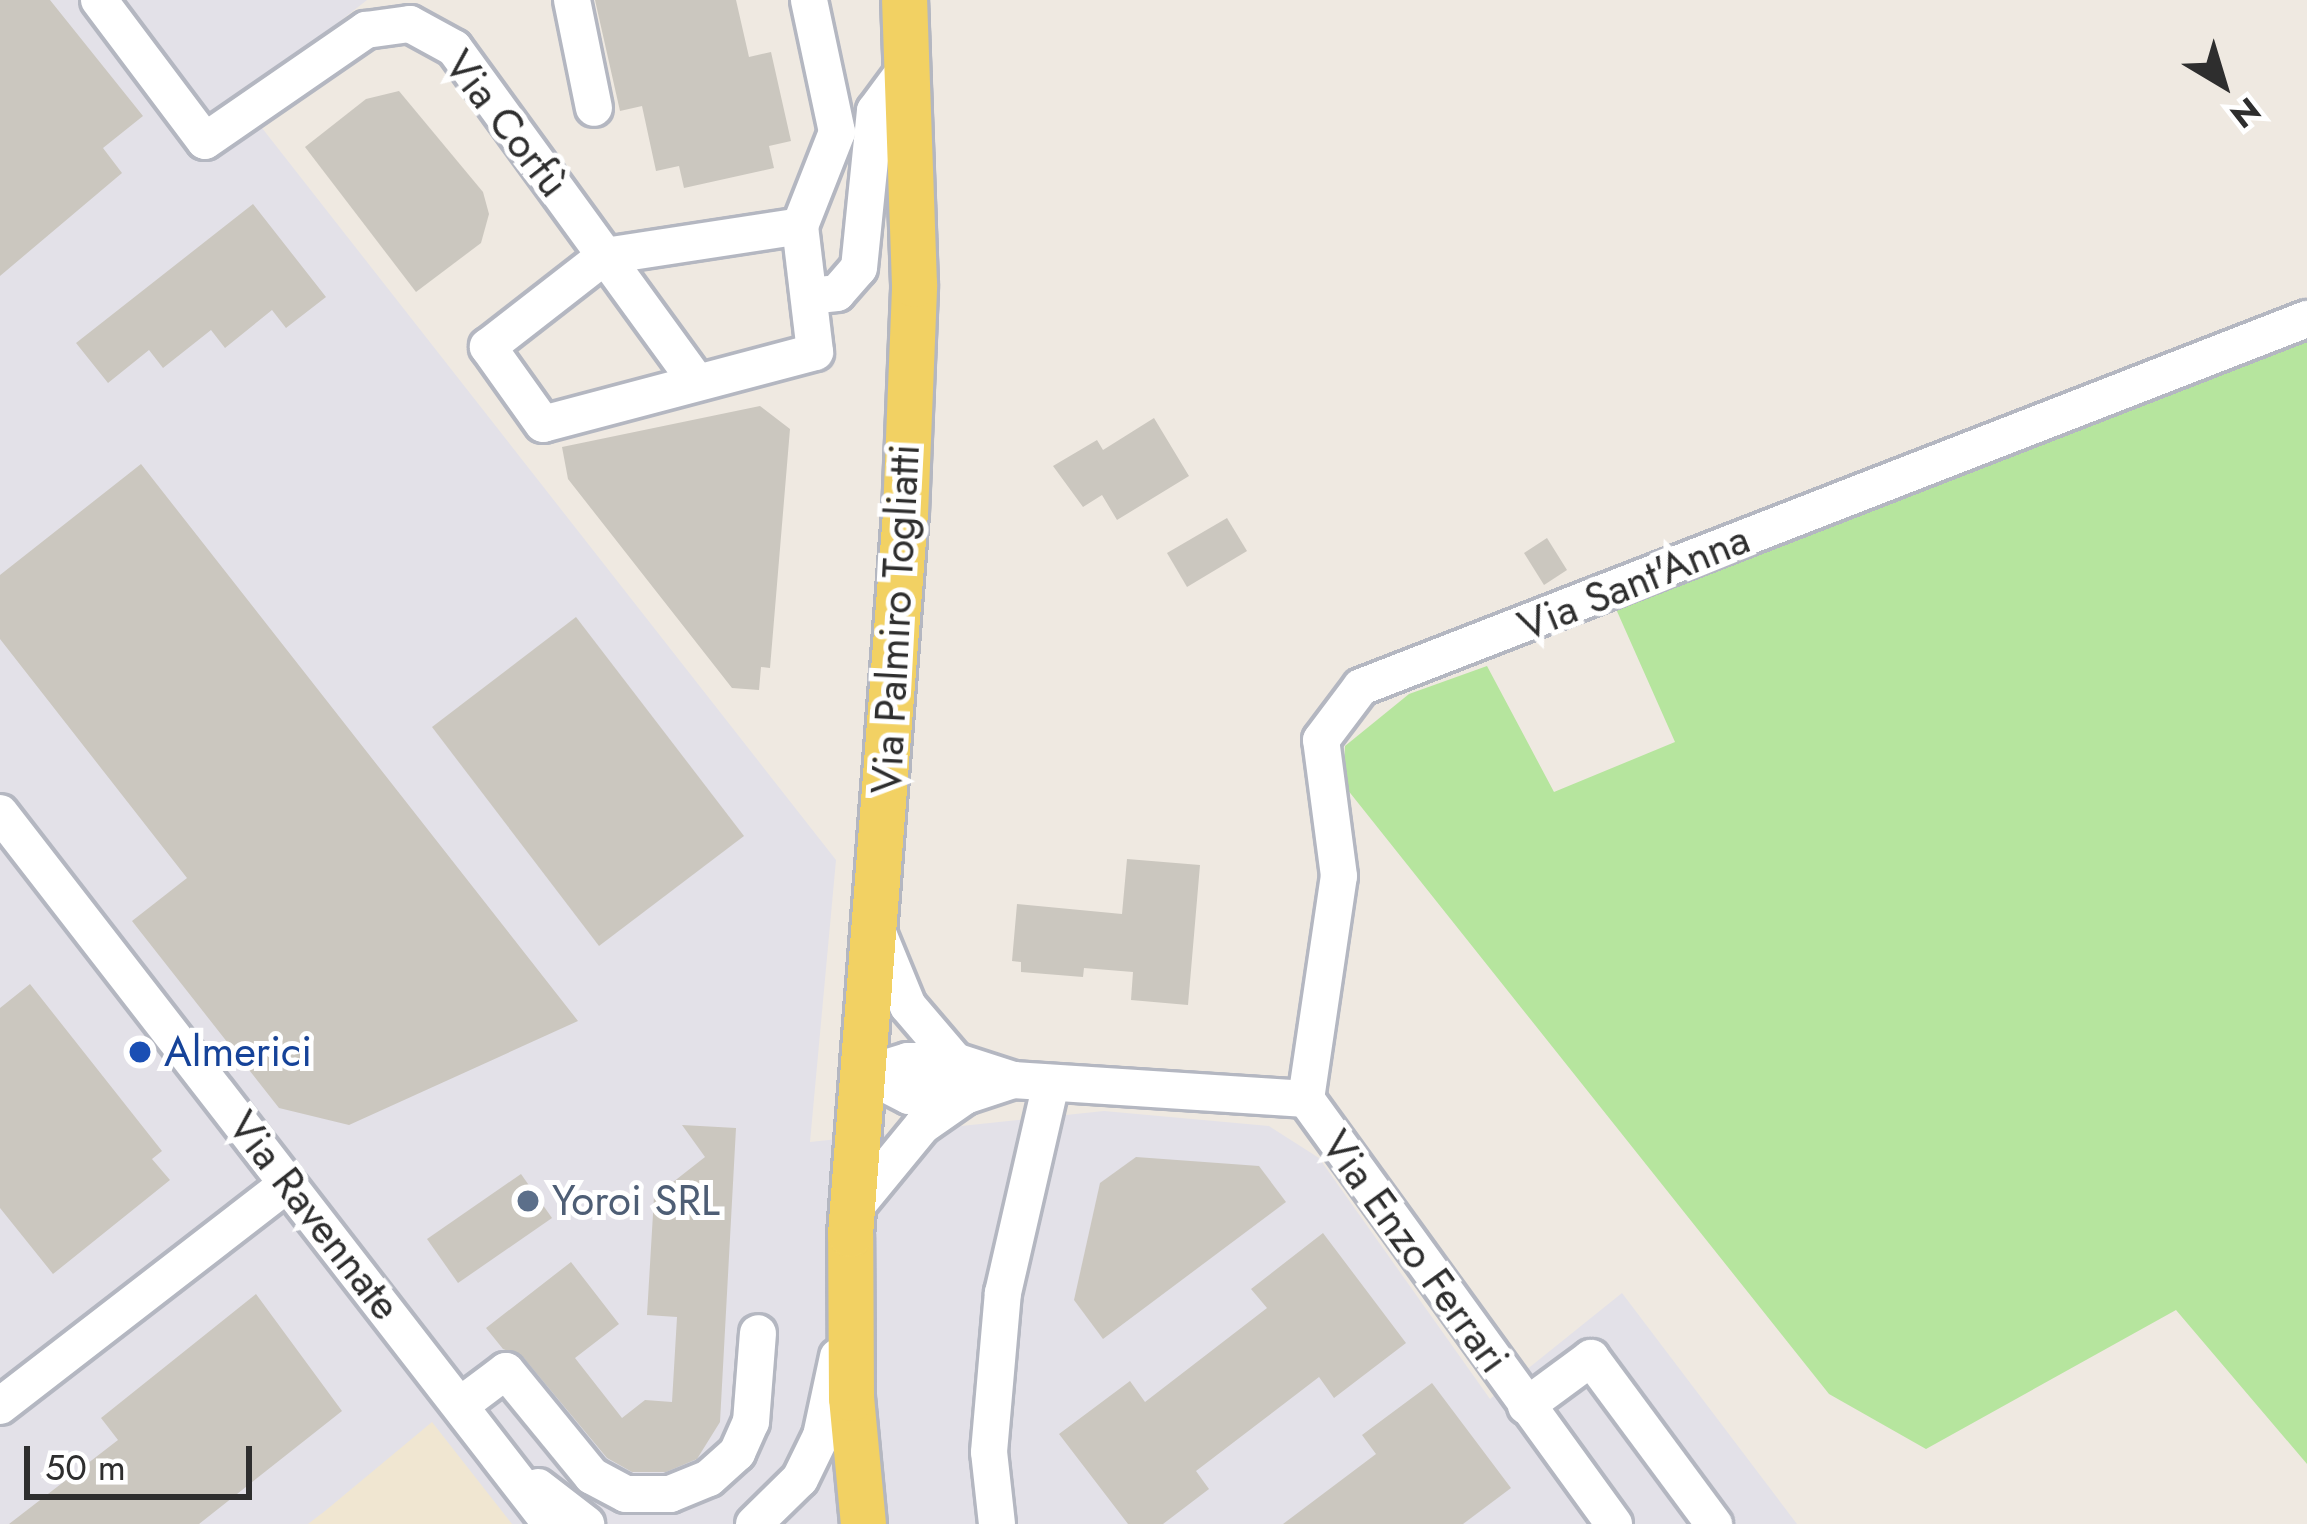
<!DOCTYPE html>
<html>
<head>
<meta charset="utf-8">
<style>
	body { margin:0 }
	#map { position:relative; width:2307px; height:1524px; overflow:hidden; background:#efe9e1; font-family:Jost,sans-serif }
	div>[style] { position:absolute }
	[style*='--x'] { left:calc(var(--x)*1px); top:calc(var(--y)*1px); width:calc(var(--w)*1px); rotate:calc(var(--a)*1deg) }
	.industrial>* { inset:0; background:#e3e1e8 }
	.education>* { inset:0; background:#f0e6d1 }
	.green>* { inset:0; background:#b6e59e }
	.building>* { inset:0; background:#cbc7bf }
	.roads { filter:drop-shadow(3px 0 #b4b7c1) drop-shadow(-3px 0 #b4b7c1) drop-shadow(0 3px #b4b7c1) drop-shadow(0 -3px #b4b7c1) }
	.minor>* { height:36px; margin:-18px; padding:0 18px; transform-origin:18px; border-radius:18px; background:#fff }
	.major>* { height:45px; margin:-22.5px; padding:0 22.5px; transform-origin:22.5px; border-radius:22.5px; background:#f2d163 }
	.dots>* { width:33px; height:33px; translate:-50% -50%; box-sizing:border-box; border:6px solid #fff; border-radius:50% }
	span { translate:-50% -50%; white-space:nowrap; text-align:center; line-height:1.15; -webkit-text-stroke:10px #fff; paint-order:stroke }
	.street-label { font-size:42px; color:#2e2e2e }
	.transit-label { font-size:42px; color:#164399 }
	.left { translate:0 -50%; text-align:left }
	.service-label { font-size:42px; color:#4e5e75 }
	.north { position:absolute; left:2163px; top:24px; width:120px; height:120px; -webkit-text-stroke:9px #fff; paint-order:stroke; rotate:142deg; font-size:33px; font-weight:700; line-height:48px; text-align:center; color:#2e2e2e }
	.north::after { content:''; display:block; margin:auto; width:42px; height:54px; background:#2e2e2e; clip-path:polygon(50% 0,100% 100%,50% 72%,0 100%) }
	.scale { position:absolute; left:24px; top:1446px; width:228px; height:54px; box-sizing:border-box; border:6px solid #2e2e2e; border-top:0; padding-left:15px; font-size:36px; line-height:42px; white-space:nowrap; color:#2e2e2e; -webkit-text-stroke:9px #fff; paint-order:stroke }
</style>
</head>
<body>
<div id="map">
	<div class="industrial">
		<i style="clip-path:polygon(0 0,367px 0,240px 100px,836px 860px,810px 1142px,1104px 1111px,1269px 1126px,1319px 1158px,1490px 1399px,1622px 1293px,1797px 1524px,0 1524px)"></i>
	</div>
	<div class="education">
		<i style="clip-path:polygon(432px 1422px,512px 1524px,308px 1524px,325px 1511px)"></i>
	</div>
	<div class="green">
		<i style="clip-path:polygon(2307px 336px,2307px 1464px,2176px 1310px,1926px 1449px,1829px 1394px,1343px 784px,1345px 746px,1409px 694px,1487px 666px,1554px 792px,1675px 742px,1616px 609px)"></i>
	</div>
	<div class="building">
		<i style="clip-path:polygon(0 0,50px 0,143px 116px,103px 148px,122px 173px,0 276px)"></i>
		<i style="clip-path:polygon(595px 0,736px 0,749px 57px,771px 52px,791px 141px,769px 146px,774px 168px,684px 188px,679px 166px,656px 171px,642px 106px,620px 111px)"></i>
		<i style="clip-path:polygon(399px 91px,483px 192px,489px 214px,481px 243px,416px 292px,305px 147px,366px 99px)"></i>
		<i style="clip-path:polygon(253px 204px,326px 297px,286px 328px,272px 310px,225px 348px,211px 330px,163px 368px,149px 350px,108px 383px,76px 343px)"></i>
		<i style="clip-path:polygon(760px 406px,790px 429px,770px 668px,761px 667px,759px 690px,732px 688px,568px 479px,562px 447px)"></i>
		<i style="clip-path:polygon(1154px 418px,1189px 476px,1117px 520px,1102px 495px,1083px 507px,1053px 466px,1097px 440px,1103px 450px)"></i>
		<i style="clip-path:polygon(141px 464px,578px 1021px,349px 1125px,279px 1108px,132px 921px,187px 878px,0 639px,0 575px)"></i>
		<i style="clip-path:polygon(1227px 518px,1247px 551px,1187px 587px,1167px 553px)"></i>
		<i style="clip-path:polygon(1547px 538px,1567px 570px,1544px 585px,1524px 553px)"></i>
		<i style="clip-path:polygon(576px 617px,744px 836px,599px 946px,432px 727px)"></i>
		<i style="clip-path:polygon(1127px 859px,1200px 865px,1188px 1005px,1131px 1000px,1133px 972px,1084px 968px,1083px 977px,1021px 972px,1021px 962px,1012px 961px,1017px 904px,1122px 914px)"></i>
		<i style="clip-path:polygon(30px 984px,162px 1151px,152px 1159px,170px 1180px,53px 1274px,0 1208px,0 1008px)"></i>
		<i style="clip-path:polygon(682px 1125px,736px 1128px,720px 1422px,697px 1459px,666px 1472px,632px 1472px,607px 1458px,523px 1357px,503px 1349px,486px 1328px,571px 1262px,619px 1324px,575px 1358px,622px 1418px,645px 1400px,672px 1402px,677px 1317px,647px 1315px,654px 1197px,705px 1157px)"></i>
		<i style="clip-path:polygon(1136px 1157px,1259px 1166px,1286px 1202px,1103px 1339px,1074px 1300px,1100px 1183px)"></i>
		<i style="clip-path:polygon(521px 1174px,552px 1218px,458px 1283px,427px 1239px)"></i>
		<i style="clip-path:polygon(1323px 1233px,1406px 1343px,1334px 1398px,1319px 1377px,1196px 1471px,1209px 1489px,1163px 1524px,1128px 1524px,1059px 1434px,1130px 1381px,1145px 1402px,1267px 1308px,1251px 1289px)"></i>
		<i style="clip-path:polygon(256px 1294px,342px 1411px,199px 1524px,9px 1524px,118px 1440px,101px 1418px)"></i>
		<i style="clip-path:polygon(1432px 1383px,1511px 1488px,1463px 1524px,1283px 1524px,1376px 1454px,1362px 1435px)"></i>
	</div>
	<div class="roads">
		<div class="minor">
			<i style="--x:99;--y:0;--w:176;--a:53.1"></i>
			<i style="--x:205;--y:141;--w:196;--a:-34.6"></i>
			<i style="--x:366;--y:30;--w:44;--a:-7.8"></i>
			<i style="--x:410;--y:24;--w:50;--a:28.6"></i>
			<i style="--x:454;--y:48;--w:413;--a:54"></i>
			<i style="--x:572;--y:0;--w:110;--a:78.5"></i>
			<i style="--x:800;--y:226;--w:127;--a:83.2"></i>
			<i style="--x:815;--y:352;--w:281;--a:165.2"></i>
			<i style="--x:543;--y:424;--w:95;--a:-125.5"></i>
			<i style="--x:488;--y:347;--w:148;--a:-37.9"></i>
			<i style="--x:605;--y:256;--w:197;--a:-8.7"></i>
			<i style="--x:800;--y:226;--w:101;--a:-68.5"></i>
			<i style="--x:837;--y:132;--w:135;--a:-102"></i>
			<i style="--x:809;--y:296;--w:28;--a:-6"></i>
			<i style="--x:837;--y:293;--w:33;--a:-49"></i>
			<i style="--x:859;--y:268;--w:158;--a:-84.2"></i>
			<i style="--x:875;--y:111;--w:52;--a:-53.6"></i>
			<i style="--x:0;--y:813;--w:900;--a:52.23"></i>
			<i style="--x:878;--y:933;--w:79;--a:67.7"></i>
			<i style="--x:908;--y:1006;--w:72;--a:49.5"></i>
			<i style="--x:866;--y:1074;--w:44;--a:-17.2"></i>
			<i style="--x:908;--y:1061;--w:47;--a:0"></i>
			<i style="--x:955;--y:1061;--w:61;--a:18.1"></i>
			<i style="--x:1013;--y:1080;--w:294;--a:3.7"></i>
			<i style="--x:1306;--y:1099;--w:525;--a:54.07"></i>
			<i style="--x:866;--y:1074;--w:48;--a:27.1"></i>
			<i style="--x:909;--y:1096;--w:56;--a:0"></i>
			<i style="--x:1306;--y:1099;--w:225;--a:-81.6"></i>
			<i style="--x:1339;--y:876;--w:137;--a:-97.5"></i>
			<i style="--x:1321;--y:740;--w:66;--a:-53"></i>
			<i style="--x:1361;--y:687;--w:1015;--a:-21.26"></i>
			<i style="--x:853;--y:1210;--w:109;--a:-50.6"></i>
			<i style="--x:922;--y:1126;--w:52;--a:-34.9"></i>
			<i style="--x:965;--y:1096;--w:51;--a:-18.4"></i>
			<i style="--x:462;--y:1404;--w:55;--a:-36.9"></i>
			<i style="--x:506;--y:1371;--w:136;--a:50.7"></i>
			<i style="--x:592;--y:1476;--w:38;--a:28"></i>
			<i style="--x:626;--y:1494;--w:44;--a:0"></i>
			<i style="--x:670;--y:1494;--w:42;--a:-22.3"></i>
			<i style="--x:709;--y:1478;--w:38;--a:-42"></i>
			<i style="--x:737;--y:1453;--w:34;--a:-66"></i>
			<i style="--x:751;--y:1422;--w:89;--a:-85.5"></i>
			<i style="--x:0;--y:1406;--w:363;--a:-37.7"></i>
			<i style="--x:1526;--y:1406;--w:81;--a:-36.4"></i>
			<i style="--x:1591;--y:1358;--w:207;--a:53.5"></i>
			<i style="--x:538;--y:1487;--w:61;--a:37.6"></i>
			<i style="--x:754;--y:1524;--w:64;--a:-44.4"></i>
			<i style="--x:800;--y:1479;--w:48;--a:-64"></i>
			<i style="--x:821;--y:1436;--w:81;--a:-77.9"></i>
			<i style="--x:997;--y:1524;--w:72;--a:-96.3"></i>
			<i style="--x:989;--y:1452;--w:160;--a:-85"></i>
			<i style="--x:1003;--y:1293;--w:215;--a:-77.1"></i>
		</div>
		<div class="major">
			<i style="--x:863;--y:1524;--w:127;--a:-95.4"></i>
			<i style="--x:851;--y:1398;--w:164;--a:-90.3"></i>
			<i style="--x:850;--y:1234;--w:723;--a:-85.64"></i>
			<i style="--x:905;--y:513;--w:229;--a:-87.7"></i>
			<i style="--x:914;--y:284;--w:284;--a:-92"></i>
		</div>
	</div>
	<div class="dots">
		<i style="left:140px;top:1052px;background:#1a4fb4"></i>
		<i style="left:528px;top:1201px;background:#5c6f8a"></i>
	</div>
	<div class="street-label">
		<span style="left:506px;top:124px;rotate:52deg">Via Corfù</span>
		<span style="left:1634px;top:583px;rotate:-22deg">Via Sant'Anna</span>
		<span style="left:896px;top:619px;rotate:-87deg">Via Palmiro Togliatti</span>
		<span style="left:314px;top:1216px;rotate:52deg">Via Ravennate</span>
		<span style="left:1415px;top:1252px;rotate:54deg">Via Enzo Ferrari</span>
	</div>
	<div class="transit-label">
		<span class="left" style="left:164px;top:1052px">Almerici</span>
	</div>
	<div class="service-label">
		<span class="left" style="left:552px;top:1201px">Yoroi SRL</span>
	</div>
	<div class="north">N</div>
	<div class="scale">50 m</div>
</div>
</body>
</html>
